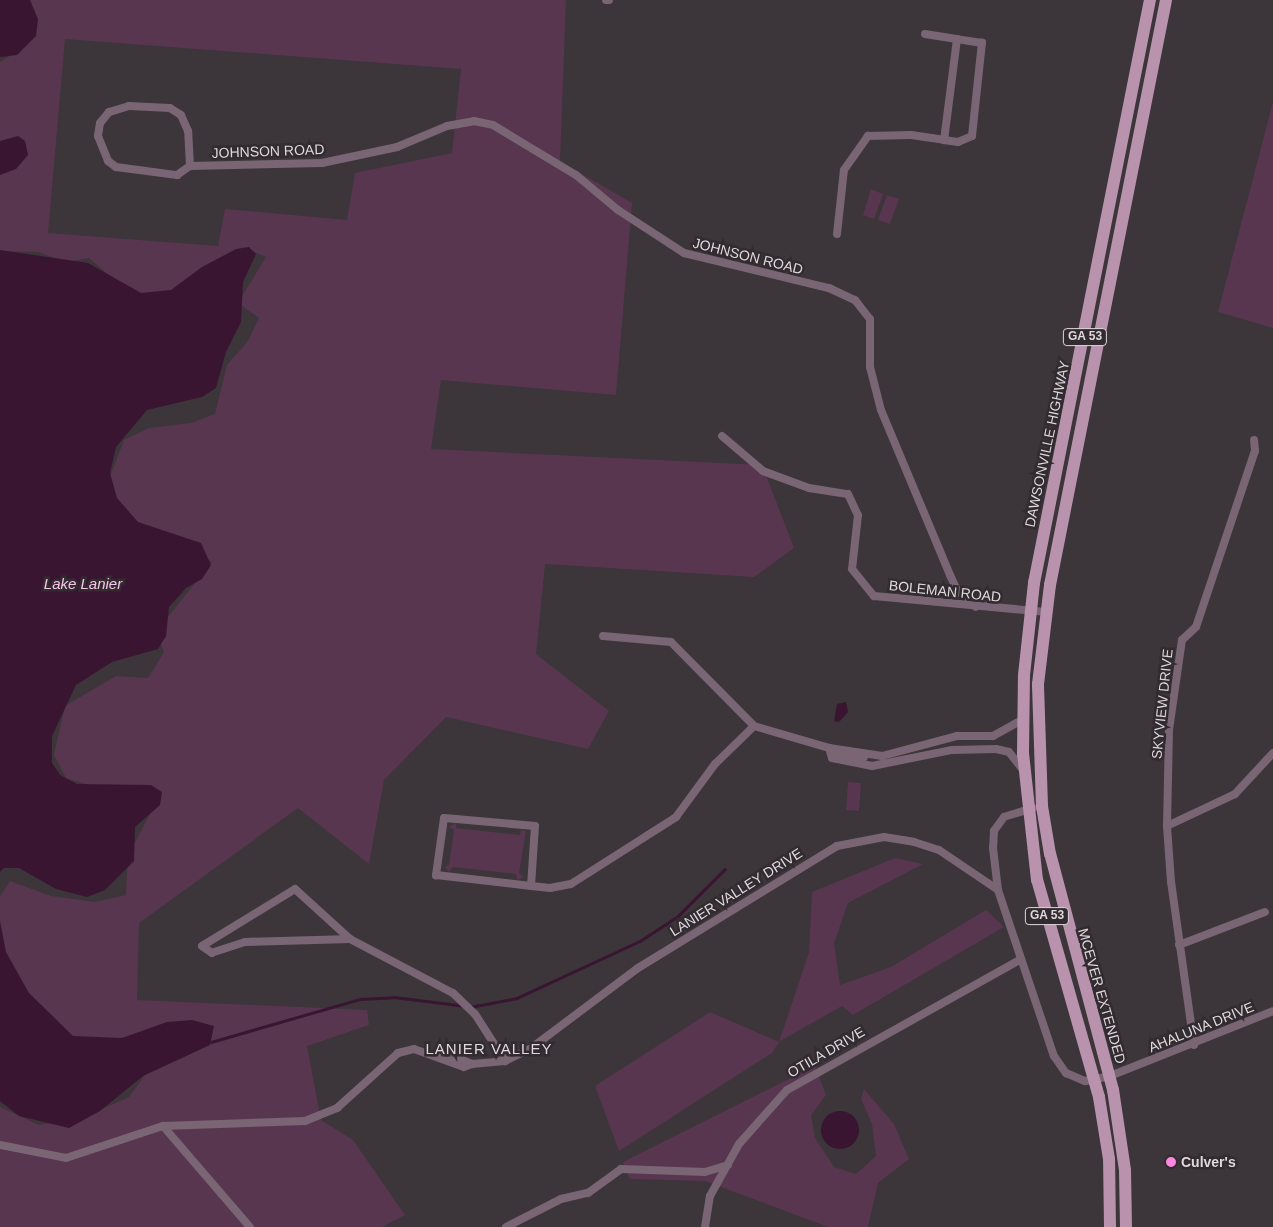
<!DOCTYPE html>
<html>
<head>
<meta charset="utf-8">
<style>
	body { margin:0 }
	#map { position:relative; width:1273px; height:1227px; overflow:hidden; background:#3c353a; font-family:Arial,sans-serif }
	div>[style] { position:absolute }
	[style*='--x'] { left:calc(var(--x)*1px); top:calc(var(--y)*1px); width:calc(var(--w)*1px); rotate:calc(var(--a)*1deg) }
	.green>* { inset:0; background:#58364f }
	.water>* { inset:0; background:#391531 }
	.round { border-radius:50% }
	.stream>* { height:2.5px; margin:-1.25px; padding:0 1.25px; transform-origin:1.25px; border-radius:1.25px; background:#391531 }
	.street>* { height:8px; margin:-4px; padding:0 4px; transform-origin:4px; border-radius:4px; background:#796573 }
	.primary>* { height:12px; margin:-6px; padding:0 6px; transform-origin:6px; border-radius:6px; background:#b992ae }
	.dots>* { width:14px; height:14px; translate:-50% -50%; box-sizing:border-box; border:2px solid #322b30; border-radius:50% }
	span { translate:-50% -50%; white-space:nowrap; text-align:center; line-height:1.15; -webkit-text-stroke:5px #322b30; paint-order:stroke }
	.shield-label span { padding:1px 4px; background:#322b30; border:1px solid; border-radius:4px; -webkit-text-stroke-width:0 }
	.shield-label { font-size:12px; color:#ded9dd; font-weight:700 }
	.street-label { font-size:14px; color:#ded9dd }
	.poi-label { font-size:14px; color:#ded9dd; font-weight:700 }
	.left { translate:0 -50%; text-align:left }
	.water-label { font-size:15px; color:#fac3ea; font-style:italic }
	.neighbourhood-label { font-size:15px; color:#ded9dd; letter-spacing:1px }
</style>
</head>
<body>
<div id="map">
	<div class="green">
		<i style="clip-path:polygon(evenodd,19px 0,566px 0,560px 161px,632px 203px,616px 395px,441px 380px,431px 449px,762px 465px,794px 548px,754px 577px,545px 564px,536px 654px,609px 711px,588px 749px,446px 717px,384px 780px,369px 864px,298px 808px,139px 923px,137px 1000px,367px 1010px,369px 1025px,307px 1046px,321px 1120px,353px 1140px,405px 1215px,382px 1227px,0 1227px,0 1107px,39px 1125px,84px 1117px,129px 1097px,151px 1067px,70px 1038px,25px 989px,0 948px,0 896px,10px 881px,51px 896px,95px 902px,126px 895px,128px 855px,155px 805px,66px 778px,54px 755px,65px 706px,116px 676px,148px 678px,164px 652px,156px 632px,212px 562px,196px 551px,151px 539px,120px 511px,109px 479px,124px 440px,149px 428px,191px 423px,215px 414px,227px 365px,248px 341px,259px 318px,238px 303px,266px 257px,247px 249px,178px 292px,148px 297px,127px 291px,89px 258px,66px 262px,38px 252px,0 251px,0 62px,27px 45px,19px 0,65px 39px,461px 69px,452px 153px,355px 173px,347px 220px,225px 209px,218px 246px,48px 233px,65px 39px)"></i>
		<i style="clip-path:polygon(1273px 102px,1273px 328px,1218px 312px)"></i>
		<i style="clip-path:polygon(871px 189px,883px 194px,874px 219px,863px 215px)"></i>
		<i style="clip-path:polygon(887px 195px,899px 199px,890px 224px,878px 220px)"></i>
		<i style="clip-path:polygon(848px 782px,861px 783px,859px 811px,846px 810px)"></i>
		<i style="clip-path:polygon(456px 823px,456px 828px,520px 835px,521px 830px,526px 831px,519px 873px,524px 877px,517px 880px,516px 874px,453px 867px,449px 872px,445px 867px,449px 865px,454px 830px,449px 827px)"></i>
		<i style="clip-path:polygon(895px 858px,923px 864px,848px 903px,834px 943px,840px 985px,891px 967px,986px 910px,1004px 927px,853px 1015px,842px 1006px,780px 1041px,772px 1053px,619px 1151px,595px 1086px,710px 1012px,779px 1042px,809px 952px,812px 892px)"></i>
		<i style="clip-path:polygon(815px 1066px,826px 1095px,811px 1115px,815px 1138px,834px 1167px,856px 1174px,876px 1156px,872px 1124px,861px 1099px,864px 1089px,894px 1124px,909px 1159px,878px 1183px,868px 1227px,828px 1227px,705px 1181px,630px 1179px,623px 1162px)"></i>
	</div>
	<div class="water">
		<i style="clip-path:polygon(0 0,30px 0,38px 19px,36px 36px,17px 55px,0 57px)"></i>
		<i style="clip-path:polygon(18px 136px,25px 141px,28px 155px,16px 169px,0 175px,0 141px)"></i>
		<i style="clip-path:polygon(249px 247px,256px 254px,243px 282px,241px 322px,226px 352px,216px 388px,202px 397px,147px 410px,116px 447px,110px 473px,117px 498px,138px 522px,201px 543px,211px 565px,202px 579px,186px 588px,169px 607px,166px 636px,158px 649px,112px 662px,76px 685px,52px 736px,52px 763px,60px 775px,77px 784px,151px 785px,162px 792px,160px 805px,135px 827px,134px 861px,105px 890px,87px 897px,56px 889px,19px 868px,4px 868px,0 872px,0 250px,88px 263px,141px 293px,171px 290px,202px 267px,236px 249px)"></i>
		<i style="clip-path:polygon(846px 702px,848px 712px,839px 722px,834px 721px,837px 704px)"></i>
		<i style="clip-path:polygon(0 921px,6px 952px,29px 993px,73px 1036px,122px 1038px,167px 1022px,192px 1020px,214px 1026px,210px 1045px,143px 1076px,100px 1111px,69px 1128px,19px 1116px,0 1101px)"></i>
		<i class="round" style="left:821px;top:1111px;width:38px;height:38px"></i>
	</div>
	<div class="stream">
		<i style="--x:470;--y:1007;--w:48;--a:-10.8"></i>
		<i style="--x:517;--y:998;--w:136;--a:-24.9"></i>
		<i style="--x:640;--y:941;--w:45;--a:-33.3"></i>
		<i style="--x:678;--y:916;--w:66;--a:-45"></i>
		<i style="--x:211;--y:1042;--w:155;--a:-16.1"></i>
		<i style="--x:360;--y:999;--w:34;--a:-3"></i>
		<i style="--x:394;--y:997;--w:72;--a:7.2"></i>
	</div>
	<div class="street">
		<i style="--x:606;--y:0;--w:3;--a:0"></i>
		<i style="--x:925;--y:34;--w:32;--a:9"></i>
		<i style="--x:190;--y:166;--w:35;--a:-93"></i>
		<i style="--x:188;--y:131;--w:17;--a:-114"></i>
		<i style="--x:181;--y:115;--w:13;--a:-148"></i>
		<i style="--x:170;--y:108;--w:41;--a:-177.2"></i>
		<i style="--x:129;--y:106;--w:21;--a:163"></i>
		<i style="--x:109;--y:112;--w:14;--a:129"></i>
		<i style="--x:100;--y:123;--w:13;--a:99"></i>
		<i style="--x:98;--y:136;--w:27;--a:68"></i>
		<i style="--x:108;--y:161;--w:10;--a:37"></i>
		<i style="--x:116;--y:167;--w:62;--a:7.5"></i>
		<i style="--x:177;--y:175;--w:16;--a:-35"></i>
		<i style="--x:190;--y:166;--w:132;--a:-1.3"></i>
		<i style="--x:322;--y:163;--w:77;--a:-12"></i>
		<i style="--x:397;--y:147;--w:54;--a:-22.8"></i>
		<i style="--x:447;--y:126;--w:27;--a:-10"></i>
		<i style="--x:474;--y:121;--w:19;--a:12"></i>
		<i style="--x:493;--y:125;--w:97;--a:31.1"></i>
		<i style="--x:576;--y:175;--w:55;--a:39.8"></i>
		<i style="--x:618;--y:210;--w:79;--a:33.1"></i>
		<i style="--x:684;--y:253;--w:149;--a:13.6"></i>
		<i style="--x:829;--y:288;--w:29;--a:25"></i>
		<i style="--x:855;--y:300;--w:24;--a:52"></i>
		<i style="--x:870;--y:319;--w:48;--a:90"></i>
		<i style="--x:870;--y:367;--w:44;--a:75.7"></i>
		<i style="--x:881;--y:410;--w:179;--a:67.3"></i>
		<i style="--x:950;--y:575;--w:17;--a:65"></i>
		<i style="--x:957;--y:590;--w:25;--a:42"></i>
		<i style="--x:837;--y:234;--w:64;--a:-83.8"></i>
		<i style="--x:844;--y:170;--w:42;--a:-54.8"></i>
		<i style="--x:868;--y:136;--w:43;--a:-1.3"></i>
		<i style="--x:911;--y:135;--w:21;--a:8"></i>
		<i style="--x:932;--y:138;--w:12;--a:9"></i>
		<i style="--x:944;--y:140;--w:14;--a:8"></i>
		<i style="--x:958;--y:142;--w:15;--a:-23"></i>
		<i style="--x:972;--y:136;--w:94;--a:-83.9"></i>
		<i style="--x:982;--y:43;--w:25;--a:-171"></i>
		<i style="--x:957;--y:39;--w:102;--a:97.3"></i>
		<i style="--x:722;--y:436;--w:54;--a:40.5"></i>
		<i style="--x:763;--y:471;--w:49;--a:20.3"></i>
		<i style="--x:809;--y:488;--w:39;--a:9"></i>
		<i style="--x:848;--y:494;--w:23;--a:65"></i>
		<i style="--x:858;--y:515;--w:54;--a:96.3"></i>
		<i style="--x:852;--y:569;--w:35;--a:51"></i>
		<i style="--x:874;--y:596;--w:172;--a:5.3"></i>
		<i style="--x:603;--y:636;--w:68;--a:5"></i>
		<i style="--x:671;--y:642;--w:118;--a:45.3"></i>
		<i style="--x:754;--y:726;--w:78;--a:16.3"></i>
		<i style="--x:829;--y:748;--w:54;--a:8.6"></i>
		<i style="--x:882;--y:756;--w:78;--a:-14.9"></i>
		<i style="--x:957;--y:736;--w:36;--a:0"></i>
		<i style="--x:993;--y:736;--w:33;--a:-29"></i>
		<i style="--x:829;--y:748;--w:10;--a:73"></i>
		<i style="--x:832;--y:758;--w:41;--a:11.3"></i>
		<i style="--x:872;--y:766;--w:82;--a:-11.3"></i>
		<i style="--x:952;--y:750;--w:44;--a:-1.3"></i>
		<i style="--x:996;--y:749;--w:13;--a:13"></i>
		<i style="--x:1009;--y:752;--w:24;--a:52"></i>
		<i style="--x:829;--y:748;--w:26;--a:23"></i>
		<i style="--x:853;--y:758;--w:11;--a:-5"></i>
		<i style="--x:1033;--y:808;--w:30;--a:163"></i>
		<i style="--x:1004;--y:817;--w:17;--a:126"></i>
		<i style="--x:994;--y:831;--w:17;--a:93"></i>
		<i style="--x:993;--y:848;--w:42;--a:83.2"></i>
		<i style="--x:998;--y:890;--w:175;--a:71.4"></i>
		<i style="--x:1054;--y:1056;--w:21;--a:55"></i>
		<i style="--x:1066;--y:1073;--w:21;--a:23"></i>
		<i style="--x:1085;--y:1081;--w:25;--a:-11"></i>
		<i style="--x:1110;--y:1076;--w:175;--a:-21.7"></i>
		<i style="--x:1167;--y:826;--w:75;--a:-25.2"></i>
		<i style="--x:1235;--y:794;--w:56;--a:-47.2"></i>
		<i style="--x:531;--y:886;--w:60;--a:-86.2"></i>
		<i style="--x:535;--y:826;--w:91;--a:-175"></i>
		<i style="--x:444;--y:818;--w:58;--a:98"></i>
		<i style="--x:436;--y:875;--w:96;--a:6.6"></i>
		<i style="--x:531;--y:886;--w:19;--a:6"></i>
		<i style="--x:550;--y:888;--w:21;--a:-11"></i>
		<i style="--x:571;--y:884;--w:125;--a:-32.5"></i>
		<i style="--x:676;--y:817;--w:66;--a:-53.7"></i>
		<i style="--x:715;--y:764;--w:54;--a:-44.3"></i>
		<i style="--x:350;--y:939;--w:105;--a:178.4"></i>
		<i style="--x:245;--y:942;--w:35;--a:162"></i>
		<i style="--x:212;--y:953;--w:12;--a:-145"></i>
		<i style="--x:202;--y:946;--w:109;--a:-31.5"></i>
		<i style="--x:295;--y:889;--w:74;--a:42.3"></i>
		<i style="--x:350;--y:939;--w:116;--a:27.7"></i>
		<i style="--x:453;--y:993;--w:30;--a:44"></i>
		<i style="--x:475;--y:1014;--w:56;--a:57.4"></i>
		<i style="--x:1179;--y:945;--w:92;--a:-21"></i>
		<i style="--x:1194;--y:1045;--w:165;--a:-98"></i>
		<i style="--x:1171;--y:882;--w:56;--a:-94.1"></i>
		<i style="--x:1167;--y:826;--w:96;--a:-88.8"></i>
		<i style="--x:1169;--y:730;--w:91;--a:-81.8"></i>
		<i style="--x:1182;--y:640;--w:19;--a:-43"></i>
		<i style="--x:1196;--y:627;--w:186;--a:-71.5"></i>
		<i style="--x:1255;--y:451;--w:11;--a:-95"></i>
		<i style="--x:472;--y:1064;--w:33;--a:-5"></i>
		<i style="--x:505;--y:1061;--w:28;--a:-26"></i>
		<i style="--x:530;--y:1049;--w:135;--a:-36.9"></i>
		<i style="--x:638;--y:968;--w:233;--a:-31.5"></i>
		<i style="--x:837;--y:846;--w:48;--a:-10.8"></i>
		<i style="--x:884;--y:837;--w:30;--a:9"></i>
		<i style="--x:914;--y:842;--w:26;--a:18"></i>
		<i style="--x:939;--y:850;--w:71;--a:34.1"></i>
		<i style="--x:163;--y:1126;--w:133;--a:49.3"></i>
		<i style="--x:0;--y:1145;--w:67;--a:11.1"></i>
		<i style="--x:66;--y:1158;--w:102;--a:-18.3"></i>
		<i style="--x:163;--y:1126;--w:142;--a:-2"></i>
		<i style="--x:305;--y:1121;--w:35;--a:-22"></i>
		<i style="--x:337;--y:1108;--w:82;--a:-42"></i>
		<i style="--x:398;--y:1053;--w:16;--a:-14"></i>
		<i style="--x:414;--y:1049;--w:53;--a:19.8"></i>
		<i style="--x:464;--y:1067;--w:9;--a:-21"></i>
		<i style="--x:472;--y:1064;--w:28;--a:-157"></i>
		<i style="--x:446;--y:1053;--w:9;--a:167"></i>
		<i style="--x:506;--y:1227;--w:62;--a:-27"></i>
		<i style="--x:561;--y:1199;--w:28;--a:-13"></i>
		<i style="--x:588;--y:1193;--w:41;--a:-36"></i>
		<i style="--x:621;--y:1169;--w:84;--a:2"></i>
		<i style="--x:705;--y:1172;--w:24;--a:-17"></i>
		<i style="--x:705;--y:1227;--w:31;--a:-81"></i>
		<i style="--x:710;--y:1196;--w:60;--a:-60.9"></i>
		<i style="--x:739;--y:1144;--w:72;--a:-48.4"></i>
		<i style="--x:787;--y:1090;--w:268;--a:-29.2"></i>
	</div>
	<div class="primary">
		<i style="--x:1110;--y:1227;--w:68;--a:-90.8"></i>
		<i style="--x:1109;--y:1159;--w:63;--a:-99.2"></i>
		<i style="--x:1099;--y:1097;--w:226;--a:-105.9"></i>
		<i style="--x:1037;--y:880;--w:127;--a:-96.3"></i>
		<i style="--x:1023;--y:754;--w:79;--a:-89.3"></i>
		<i style="--x:1024;--y:675;--w:93;--a:-83.8"></i>
		<i style="--x:1034;--y:583;--w:594;--a:-78.75"></i>
		<i style="--x:1126;--y:1227;--w:57;--a:-91"></i>
		<i style="--x:1125;--y:1170;--w:81;--a:-98.5"></i>
		<i style="--x:1113;--y:1090;--w:244;--a:-104.9"></i>
		<i style="--x:1050;--y:854;--w:49;--a:-99.5"></i>
		<i style="--x:1042;--y:806;--w:122;--a:-91.9"></i>
		<i style="--x:1038;--y:684;--w:100;--a:-83.1"></i>
		<i style="--x:1050;--y:585;--w:596;--a:-78.78"></i>
	</div>
	<div class="dots">
		<i style="left:1171px;top:1162px;background:#fd86e1"></i>
	</div>
	<div class="shield-label">
		<span style="left:1085px;top:337px">GA 53</span>
		<span style="left:1047px;top:916px">GA 53</span>
	</div>
	<div class="street-label">
		<span style="left:268px;top:151px;rotate:-2deg">JOHNSON ROAD</span>
		<span style="left:748px;top:256px;rotate:14deg">JOHNSON ROAD</span>
		<span style="left:1047px;top:444px;rotate:-78deg">DAWSONVILLE HIGHWAY</span>
		<span style="left:945px;top:591px;rotate:6deg">BOLEMAN ROAD</span>
		<span style="left:1162px;top:704px;rotate:-84deg">SKYVIEW DRIVE</span>
		<span style="left:736px;top:892px;rotate:-32deg">LANIER VALLEY DRIVE</span>
		<span style="left:1102px;top:996px;rotate:74deg">MCEVER EXTENDED</span>
		<span style="left:1201px;top:1027px;rotate:-22deg">AHALUNA DRIVE</span>
		<span style="left:826px;top:1052px;rotate:-30deg">OTILA DRIVE</span>
	</div>
	<div class="poi-label">
		<span class="left" style="left:1181px;top:1162px">Culver's</span>
	</div>
	<div class="water-label">
		<span style="left:83px;top:584px">Lake Lanier</span>
	</div>
	<div class="neighbourhood-label">
		<span style="left:489px;top:1049px">LANIER VALLEY</span>
	</div>
</div>
</body>
</html>
